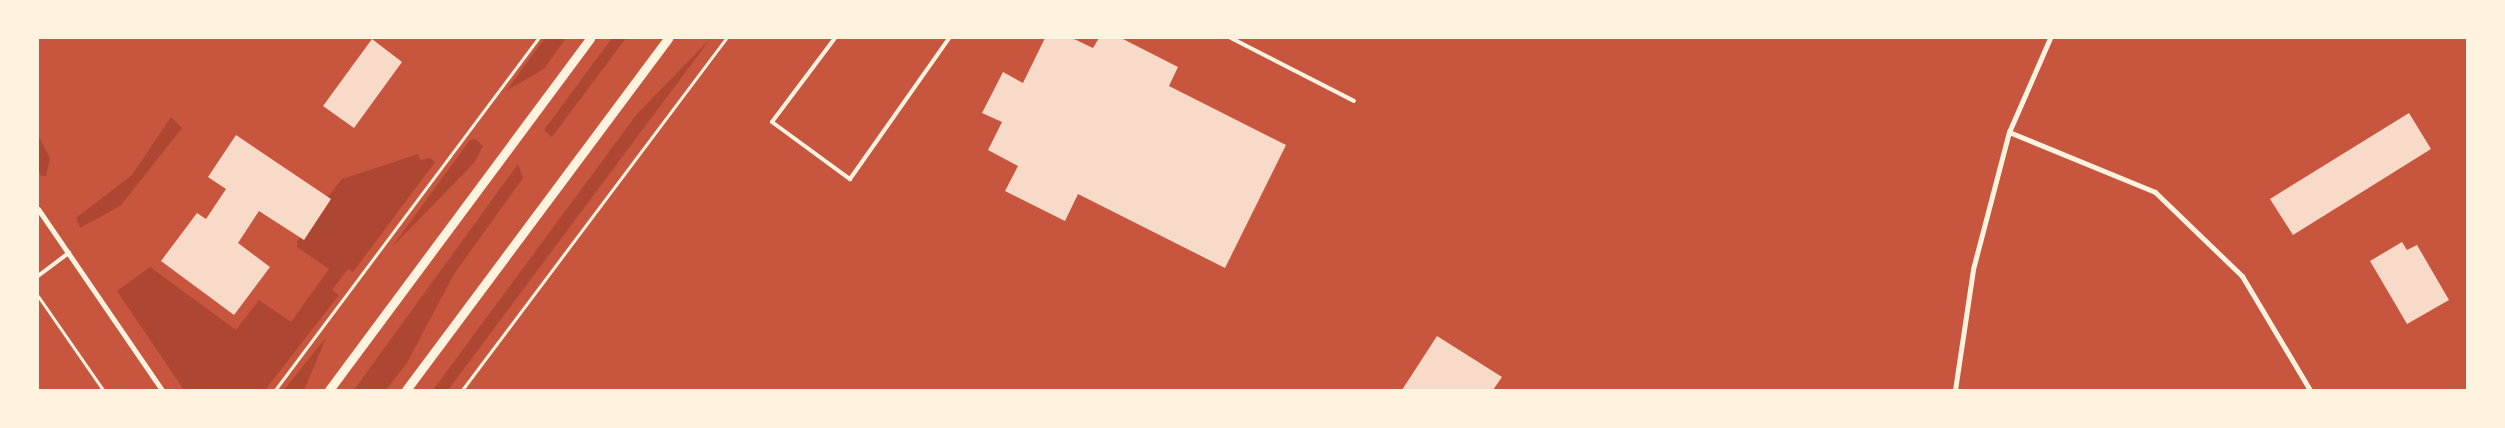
<!DOCTYPE html>
<html>
<head>
<meta charset="utf-8">
<style>
	body { margin:0 }
	#map { position:relative; width:2505px; height:428px; overflow:hidden; background:#c8553d; font-family:"Noto Sans",sans-serif }
	div>[style] { position:absolute }
	[style*='--x'] { left:calc(var(--x)*1px); top:calc(var(--y)*1px); width:calc(var(--w)*1px); rotate:calc(var(--a)*1deg) }
	.green>* { inset:0; background:#ae4732 }
	.building>* { inset:0; background:#f7dbc8 }
	.path>* { height:3px; margin:-1.5px; padding:0 1.5px; transform-origin:1.5px; border-radius:1.5px; background:#fff3e0 }
	.service>* { height:4px; margin:-2px; padding:0 2px; transform-origin:2px; border-radius:2px; background:#fff3e0 }
	.minor>* { height:5px; margin:-2.5px; padding:0 2.5px; transform-origin:2.5px; border-radius:2.5px; background:#fff3e0 }
	.tertiary>* { height:9px; margin:-4.5px; padding:0 4.5px; transform-origin:4.5px; border-radius:4.5px; background:#fff3e0 }
	span { translate:-50% -50%; white-space:nowrap; text-align:center; line-height:1.15; -webkit-text-stroke:5px #fff3e0; paint-order:stroke }
	.frame { position:absolute; inset:0; border:39px solid #fff3e0; pointer-events:none }
</style>
</head>
<body>
<div id="map">
	<div class="green">
		<i style="clip-path:polygon(545px 38px,566px 38px,544px 69px,506px 91px)"></i>
		<i style="clip-path:polygon(612px 38px,626px 38px,552px 137px,544px 130px)"></i>
		<i style="clip-path:polygon(711px 38px,448px 390px,433px 390px,637px 114px)"></i>
		<i style="clip-path:polygon(171px 117px,182px 128px,129px 195px,120px 206px,80px 228px,76px 218px,132px 175px)"></i>
		<i style="clip-path:polygon(38px 135px,50px 158px,46px 176px,41px 176px,38px 170px)"></i>
		<i style="clip-path:polygon(475px 139px,483px 146px,475px 162px,392px 247px,470px 140px)"></i>
		<i style="clip-path:polygon(418px 154px,420px 160px,430px 158px,435px 162px,353px 272px,348px 269px,332px 290px,339px 295px,265px 390px,184px 390px,117px 291px,150px 267px,236px 330px,259px 300px,291px 322px,329px 269px,297px 247px,297px 242px,326px 199px,342px 179px)"></i>
		<i style="clip-path:polygon(518px 164px,523px 178px,454px 274px,407px 363px,386px 390px,354px 390px)"></i>
		<i style="clip-path:polygon(326px 338px,304px 390px,284px 390px,315px 351px)"></i>
	</div>
	<div class="building">
		<i style="clip-path:polygon(1045px 38px,1072px 38px,1093px 48px,1099px 38px,1121px 38px,1178px 67px,1169px 86px,1286px 145px,1225px 268px,1078px 194px,1065px 221px,1005px 191px,1018px 166px,988px 150px,1002px 122px,982px 113px,1003px 72px,1023px 83px)"></i>
		<i style="clip-path:polygon(372px 39px,402px 62px,354px 128px,323px 106px)"></i>
		<i style="clip-path:polygon(2409px 113px,2431px 149px,2293px 235px,2270px 199px)"></i>
		<i style="clip-path:polygon(236px 135px,331px 199px,304px 240px,259px 211px,238px 243px,270px 267px,234px 315px,161px 261px,197px 213px,206px 219px,226px 189px,208px 177px)"></i>
		<i style="clip-path:polygon(2402px 242px,2407px 250px,2417px 245px,2449px 300px,2407px 324px,2370px 261px)"></i>
		<i style="clip-path:polygon(1437px 336px,1502px 377px,1493px 390px,1402px 390px)"></i>
	</div>
	<div class="path">
		<i style="--x:38;--y:296;--w:114;--a:55.3"></i>
		<i style="--x:275;--y:390;--w:439;--a:-53.2"></i>
		<i style="--x:462;--y:390;--w:440;--a:-53.1"></i>
	</div>
	<div class="service">
		<i style="--x:835;--y:38;--w:105;--a:126.9"></i>
		<i style="--x:772;--y:122;--w:97;--a:36.2"></i>
		<i style="--x:850;--y:179;--w:172;--a:-54.9"></i>
		<i style="--x:1231;--y:38;--w:138;--a:27.1"></i>
		<i style="--x:38;--y:276;--w:39;--a:-37"></i>
	</div>
	<div class="minor">
		<i style="--x:2009;--y:132;--w:158;--a:22.3"></i>
		<i style="--x:2155;--y:192;--w:121;--a:44"></i>
		<i style="--x:2242;--y:276;--w:133;--a:59.2"></i>
		<i style="--x:38;--y:209;--w:219;--a:55.6"></i>
		<i style="--x:1955;--y:390;--w:122;--a:-81.5"></i>
		<i style="--x:1973;--y:269;--w:142;--a:-75.3"></i>
		<i style="--x:2009;--y:132;--w:103;--a:-66.4"></i>
	</div>
	<div class="tertiary">
		<i style="--x:329;--y:390;--w:438;--a:-53.4"></i>
		<i style="--x:406;--y:390;--w:439;--a:-53.3"></i>
	</div>
	<div class="frame"></div>
</div>
</body>
</html>
